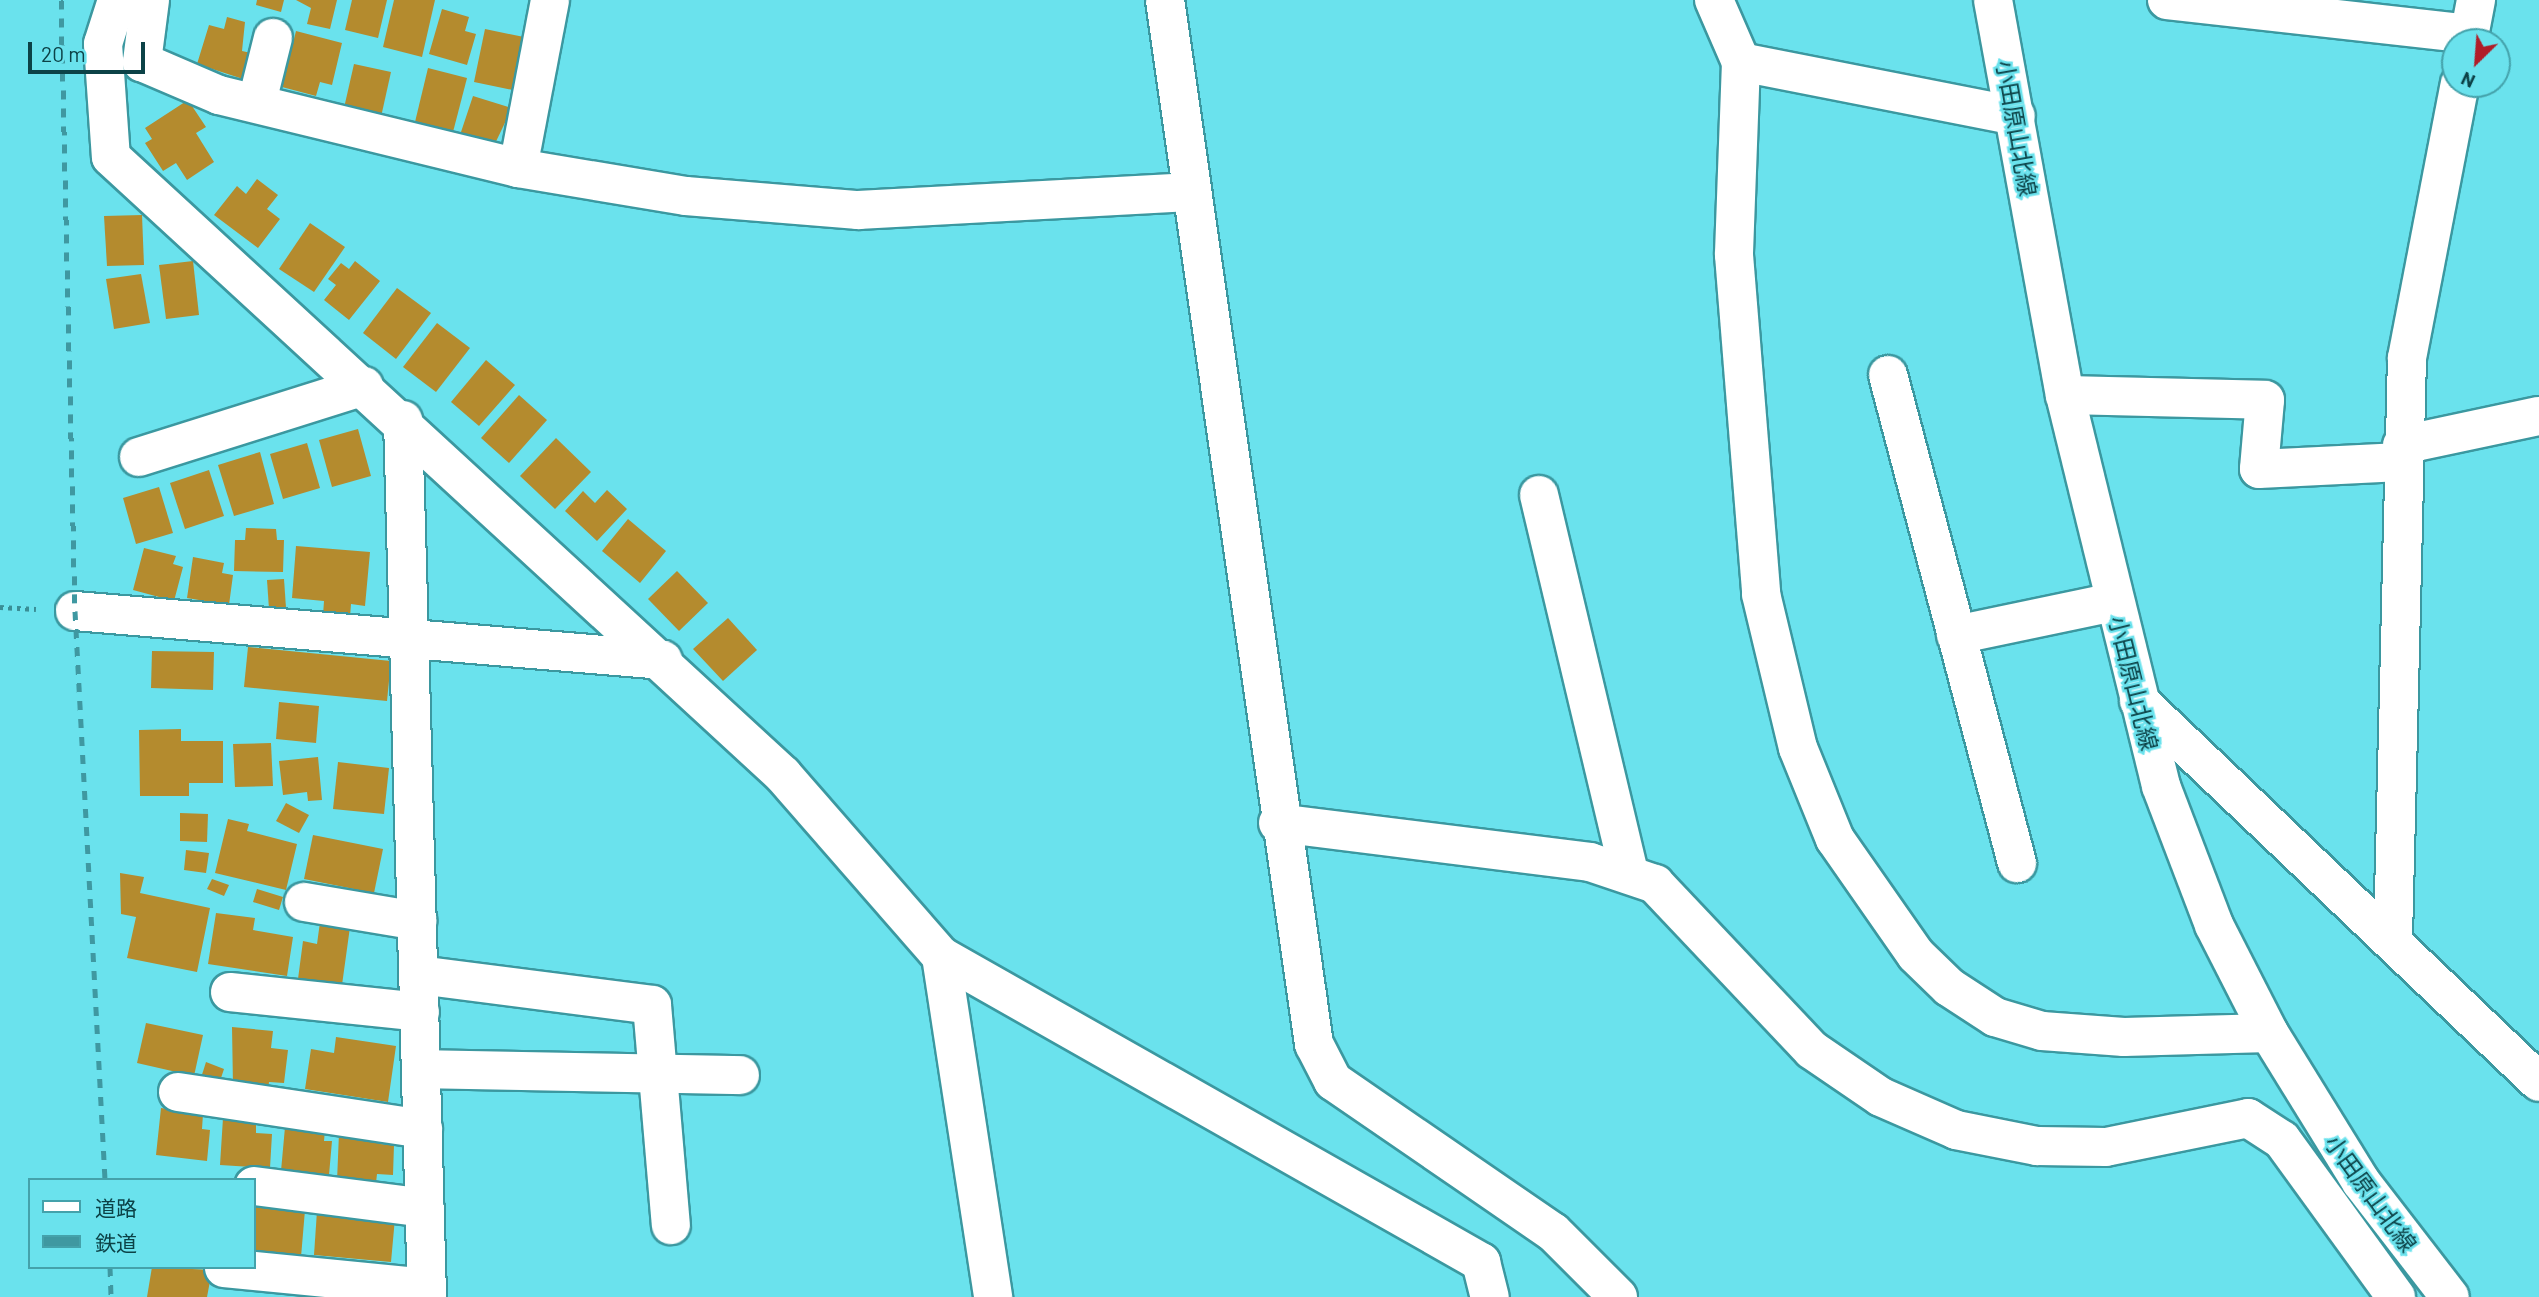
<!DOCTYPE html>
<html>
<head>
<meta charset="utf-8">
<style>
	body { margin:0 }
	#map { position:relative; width:2539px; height:1297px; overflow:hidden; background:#6ae2ed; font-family:Barlow,"Noto Sans JP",sans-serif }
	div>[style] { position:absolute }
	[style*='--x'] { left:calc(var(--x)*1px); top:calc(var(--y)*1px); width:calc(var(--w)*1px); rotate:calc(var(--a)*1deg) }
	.building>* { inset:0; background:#b48b2e }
	.path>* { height:4.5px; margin-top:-2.25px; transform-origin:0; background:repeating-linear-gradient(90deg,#398e96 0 3.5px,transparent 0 8.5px) }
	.roads { filter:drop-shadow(2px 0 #3b98a0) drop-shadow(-2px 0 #3b98a0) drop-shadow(0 2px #3b98a0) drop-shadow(0 -2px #3b98a0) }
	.minor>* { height:38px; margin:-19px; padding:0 19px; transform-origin:19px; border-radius:19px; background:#fff }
	.major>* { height:38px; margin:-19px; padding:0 19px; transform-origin:19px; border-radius:19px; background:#fff }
	.rail>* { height:5px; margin-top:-2.5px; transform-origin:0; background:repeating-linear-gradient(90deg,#3f98a1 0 9px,transparent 0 18px) }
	span { translate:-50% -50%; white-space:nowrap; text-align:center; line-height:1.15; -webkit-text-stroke:5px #6ae2ed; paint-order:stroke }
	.street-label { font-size:23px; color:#0c4247 }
	.legend { position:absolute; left:28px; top:1178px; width:228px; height:91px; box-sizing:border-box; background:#6ae2ed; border:2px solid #44a2ab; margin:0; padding:9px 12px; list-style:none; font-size:21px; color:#0c4247 }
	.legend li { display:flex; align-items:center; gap:14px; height:35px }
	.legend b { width:35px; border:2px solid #44a2ab }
	.north { position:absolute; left:2441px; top:28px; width:70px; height:70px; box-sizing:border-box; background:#6ae2ed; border:2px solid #44a2ab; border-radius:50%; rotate:205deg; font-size:19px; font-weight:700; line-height:28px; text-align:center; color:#0c4247 }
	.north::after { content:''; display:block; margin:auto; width:24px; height:32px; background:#b01d28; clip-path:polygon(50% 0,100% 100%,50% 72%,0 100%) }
	.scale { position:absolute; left:28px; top:42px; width:117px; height:32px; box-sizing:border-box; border:4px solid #0c4247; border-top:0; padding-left:9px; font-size:21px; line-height:24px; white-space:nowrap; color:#0c4247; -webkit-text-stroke:5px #6ae2ed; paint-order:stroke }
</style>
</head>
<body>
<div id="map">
	<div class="building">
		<i style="clip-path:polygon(257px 0,284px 0,281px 12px,256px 5px)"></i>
		<i style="clip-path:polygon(296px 0,337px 0,330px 29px,307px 24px,311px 8px)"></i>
		<i style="clip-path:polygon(352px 0,387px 0,378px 38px,345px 30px)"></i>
		<i style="clip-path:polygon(394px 0,435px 0,422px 57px,383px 47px)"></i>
		<i style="clip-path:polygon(442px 9px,469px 17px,465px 31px,476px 34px,467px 65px,429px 54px)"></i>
		<i style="clip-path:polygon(227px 17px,245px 22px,242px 51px,251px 53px,243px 79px,197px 64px,209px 25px,224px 29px)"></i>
		<i style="clip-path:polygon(485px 29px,524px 37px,513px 90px,474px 82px)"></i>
		<i style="clip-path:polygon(296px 31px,342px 43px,332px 85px,320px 82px,316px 96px,282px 87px)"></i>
		<i style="clip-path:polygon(354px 64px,391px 72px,381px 117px,344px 108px)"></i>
		<i style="clip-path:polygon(428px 68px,467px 78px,453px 132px,415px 122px)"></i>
		<i style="clip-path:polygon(473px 96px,512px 108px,491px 152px,458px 141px)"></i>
		<i style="clip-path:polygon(188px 100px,206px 127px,196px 133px,214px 162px,187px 180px,176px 163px,163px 171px,145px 143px,152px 139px,145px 128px)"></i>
		<i style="clip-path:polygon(257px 179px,278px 195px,267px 209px,280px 219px,258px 248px,214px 215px,237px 186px,246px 194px)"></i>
		<i style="clip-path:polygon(142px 215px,144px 265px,107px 266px,104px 216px)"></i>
		<i style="clip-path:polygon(310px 223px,345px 247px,314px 292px,279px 269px)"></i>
		<i style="clip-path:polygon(193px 261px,199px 315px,166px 319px,159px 265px)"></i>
		<i style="clip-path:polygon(355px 261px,380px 281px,349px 320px,324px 300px,336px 285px,328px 279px,341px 263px,349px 269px)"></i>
		<i style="clip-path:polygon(141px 274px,150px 323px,114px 329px,106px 279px)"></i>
		<i style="clip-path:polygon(397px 288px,431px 313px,396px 359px,363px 333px)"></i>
		<i style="clip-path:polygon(437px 323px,470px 348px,436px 392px,403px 367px)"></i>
		<i style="clip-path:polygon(486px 360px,515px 385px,479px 426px,451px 402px)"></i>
		<i style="clip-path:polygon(519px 395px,547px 420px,509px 463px,481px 438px)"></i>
		<i style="clip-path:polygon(358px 429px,371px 476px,332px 487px,319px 440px)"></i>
		<i style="clip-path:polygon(556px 438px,591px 472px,555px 509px,520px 476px)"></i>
		<i style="clip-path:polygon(307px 443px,320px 488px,283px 499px,270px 454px)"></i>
		<i style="clip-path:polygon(260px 452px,274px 504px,234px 516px,218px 465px)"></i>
		<i style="clip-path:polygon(209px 470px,224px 516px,185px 529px,170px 483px)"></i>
		<i style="clip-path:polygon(159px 487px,173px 533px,136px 544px,123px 498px)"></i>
		<i style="clip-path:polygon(607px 490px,627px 509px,597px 541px,565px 511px,583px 491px,595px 503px)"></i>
		<i style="clip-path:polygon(628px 519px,666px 551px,640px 583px,602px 551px)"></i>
		<i style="clip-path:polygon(246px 528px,276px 529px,277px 540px,284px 540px,283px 572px,234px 571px,235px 540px,245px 540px)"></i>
		<i style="clip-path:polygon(296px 546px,370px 552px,365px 606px,351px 604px,350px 617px,323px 615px,324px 601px,292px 598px)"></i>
		<i style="clip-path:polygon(144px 548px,176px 556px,173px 564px,183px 567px,174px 601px,133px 590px)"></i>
		<i style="clip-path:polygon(193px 557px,224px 563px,222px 573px,233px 575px,229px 605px,187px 598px)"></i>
		<i style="clip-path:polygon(677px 571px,708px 603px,679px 631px,648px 599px)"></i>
		<i style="clip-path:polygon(284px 579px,286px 608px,269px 609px,267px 580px)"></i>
		<i style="clip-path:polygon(728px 618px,757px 650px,723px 681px,693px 649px)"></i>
		<i style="clip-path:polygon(248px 647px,391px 661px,387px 701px,244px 687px)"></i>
		<i style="clip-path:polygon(152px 651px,214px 652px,213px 690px,151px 688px)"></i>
		<i style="clip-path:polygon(279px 702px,319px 706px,316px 743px,276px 739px)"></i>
		<i style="clip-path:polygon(181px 729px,181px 741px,223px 741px,223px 783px,189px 783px,189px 796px,140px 796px,139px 730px)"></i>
		<i style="clip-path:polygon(271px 743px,273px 786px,235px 787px,233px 744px)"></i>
		<i style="clip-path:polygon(318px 757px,322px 800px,308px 801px,307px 792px,283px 795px,279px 761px)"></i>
		<i style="clip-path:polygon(338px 762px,389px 768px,384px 814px,333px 809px)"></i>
		<i style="clip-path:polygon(286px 803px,309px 815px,299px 833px,276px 821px)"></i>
		<i style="clip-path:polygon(180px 813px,208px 814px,207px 842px,180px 841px)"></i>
		<i style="clip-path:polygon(228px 819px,249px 824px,247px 831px,297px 844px,286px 890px,215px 873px)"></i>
		<i style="clip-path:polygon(313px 835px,383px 849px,374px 893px,304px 879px)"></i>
		<i style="clip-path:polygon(186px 850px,209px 853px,206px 873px,184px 870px)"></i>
		<i style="clip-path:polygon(120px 873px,144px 877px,140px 893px,210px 908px,197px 972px,127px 958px,136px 917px,121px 914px)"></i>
		<i style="clip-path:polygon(212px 879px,229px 885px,224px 896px,207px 889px)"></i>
		<i style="clip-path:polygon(257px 889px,283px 897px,279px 910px,253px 902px)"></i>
		<i style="clip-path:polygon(216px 913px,255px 918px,253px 930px,293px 937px,287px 976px,208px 964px)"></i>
		<i style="clip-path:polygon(320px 922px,350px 927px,342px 985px,298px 979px,303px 941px,317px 944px)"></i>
		<i style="clip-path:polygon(146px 1023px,203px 1035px,194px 1076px,137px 1063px)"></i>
		<i style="clip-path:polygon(232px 1027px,273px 1031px,271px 1048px,288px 1050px,284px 1083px,269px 1082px,268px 1091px,233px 1087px)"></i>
		<i style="clip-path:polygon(336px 1037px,396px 1046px,388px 1102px,305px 1089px,311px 1049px,334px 1053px)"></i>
		<i style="clip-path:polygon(206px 1062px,224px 1069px,218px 1087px,200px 1081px)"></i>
		<i style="clip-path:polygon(161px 1108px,203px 1114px,202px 1129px,210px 1130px,207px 1161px,156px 1155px)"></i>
		<i style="clip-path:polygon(223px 1118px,256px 1121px,256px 1133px,272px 1134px,270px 1168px,220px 1165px)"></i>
		<i style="clip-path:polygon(285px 1127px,325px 1130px,324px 1141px,332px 1141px,329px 1175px,281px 1171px)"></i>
		<i style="clip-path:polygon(339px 1133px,380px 1135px,380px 1144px,394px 1145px,393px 1175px,377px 1174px,376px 1183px,337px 1181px)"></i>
		<i style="clip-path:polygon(254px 1206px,305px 1210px,301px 1257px,254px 1254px)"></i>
		<i style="clip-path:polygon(317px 1211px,395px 1218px,391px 1262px,314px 1255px)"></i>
		<i style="clip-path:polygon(152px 1267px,212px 1270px,207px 1297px,147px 1297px)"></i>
	</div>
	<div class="path">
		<i style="--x:0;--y:607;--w:36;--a:3"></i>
	</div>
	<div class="roads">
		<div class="minor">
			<i style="--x:117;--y:0;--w:46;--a:107.7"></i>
			<i style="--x:103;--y:44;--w:113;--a:86"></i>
			<i style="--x:111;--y:157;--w:913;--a:42.6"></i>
			<i style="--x:783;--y:775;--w:240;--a:48.9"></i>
			<i style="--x:941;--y:956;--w:345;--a:81.3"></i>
			<i style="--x:150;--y:0;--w:63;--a:97.4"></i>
			<i style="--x:142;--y:62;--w:84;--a:23.2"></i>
			<i style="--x:219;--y:95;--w:308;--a:13.7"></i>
			<i style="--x:518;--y:168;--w:170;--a:9.5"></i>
			<i style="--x:686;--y:196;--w:173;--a:4.7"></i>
			<i style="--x:858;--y:210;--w:334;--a:-3.1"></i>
			<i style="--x:1165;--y:0;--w:1055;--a:81.88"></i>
			<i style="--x:1314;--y:1044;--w:42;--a:62.8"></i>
			<i style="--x:1333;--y:1081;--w:267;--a:34.5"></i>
			<i style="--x:1553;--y:1232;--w:92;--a:45"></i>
			<i style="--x:1714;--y:0;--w:68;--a:66.5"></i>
			<i style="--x:1741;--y:62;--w:193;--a:92.1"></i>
			<i style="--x:1734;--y:255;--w:340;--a:85.4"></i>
			<i style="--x:1761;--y:594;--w:158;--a:76.5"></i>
			<i style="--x:1798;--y:748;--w:98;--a:67.9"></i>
			<i style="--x:1835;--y:839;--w:141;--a:55.1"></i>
			<i style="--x:1916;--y:955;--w:46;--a:44.1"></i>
			<i style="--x:1949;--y:987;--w:55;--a:33.1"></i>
			<i style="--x:1995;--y:1017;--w:49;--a:16.6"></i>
			<i style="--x:2042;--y:1031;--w:82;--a:4.2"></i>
			<i style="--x:2124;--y:1037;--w:145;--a:-1.6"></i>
			<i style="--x:2167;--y:0;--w:304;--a:6.4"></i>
			<i style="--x:2468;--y:42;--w:43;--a:-79.2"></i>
			<i style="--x:1741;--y:62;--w:280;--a:11.1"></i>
			<i style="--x:257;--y:102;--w:66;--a:-76"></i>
			<i style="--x:518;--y:168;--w:171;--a:-79.2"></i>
			<i style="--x:1888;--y:375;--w:505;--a:75.19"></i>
			<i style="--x:2065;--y:395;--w:200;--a:1.4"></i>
			<i style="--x:2265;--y:400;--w:69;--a:95"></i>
			<i style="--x:2259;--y:469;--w:142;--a:-2.8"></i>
			<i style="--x:403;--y:420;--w:877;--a:88.43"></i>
			<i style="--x:2402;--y:445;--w:140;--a:-12"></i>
			<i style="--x:139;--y:457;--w:236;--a:-17.5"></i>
			<i style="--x:1539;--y:495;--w:390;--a:76.6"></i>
			<i style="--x:75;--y:611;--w:590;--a:4.76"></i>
			<i style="--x:1956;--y:635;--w:161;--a:-11.8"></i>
			<i style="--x:2139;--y:701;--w:552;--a:43.61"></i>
			<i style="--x:1278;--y:823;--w:314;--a:7.1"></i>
			<i style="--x:1590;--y:862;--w:69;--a:18.7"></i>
			<i style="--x:1655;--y:884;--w:228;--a:46.6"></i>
			<i style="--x:1812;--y:1050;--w:83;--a:34.3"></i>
			<i style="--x:1881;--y:1097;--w:82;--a:23.7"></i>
			<i style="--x:1956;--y:1130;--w:83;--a:11.2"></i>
			<i style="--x:2037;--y:1146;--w:69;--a:0.8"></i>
			<i style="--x:2106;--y:1147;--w:145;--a:-11.5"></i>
			<i style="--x:2248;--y:1118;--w:40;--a:32.9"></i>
			<i style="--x:2282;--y:1140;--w:194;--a:54"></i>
			<i style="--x:304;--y:902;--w:115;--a:9.5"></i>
			<i style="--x:2393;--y:938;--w:580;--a:-88.62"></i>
			<i style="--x:2407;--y:358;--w:279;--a:-79.1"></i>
			<i style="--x:941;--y:956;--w:621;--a:29.54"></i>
			<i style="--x:1481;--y:1262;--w:36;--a:76"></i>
			<i style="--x:419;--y:975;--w:235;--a:7.3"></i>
			<i style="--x:652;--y:1005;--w:221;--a:85.1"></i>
			<i style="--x:230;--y:992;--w:191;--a:6"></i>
			<i style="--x:422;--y:1069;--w:318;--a:1.1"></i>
			<i style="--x:178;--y:1092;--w:248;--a:8.6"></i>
			<i style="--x:254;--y:1186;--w:172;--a:7.3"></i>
			<i style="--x:224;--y:1268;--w:204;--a:5.6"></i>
		</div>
		<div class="major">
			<i style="--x:1993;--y:0;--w:402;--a:79.7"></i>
			<i style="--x:2065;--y:395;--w:403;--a:76.2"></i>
			<i style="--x:2161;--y:786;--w:149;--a:69.1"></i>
			<i style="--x:2214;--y:925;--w:121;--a:63"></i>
			<i style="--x:2269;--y:1033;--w:175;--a:58.3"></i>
			<i style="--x:2361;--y:1182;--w:145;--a:52.3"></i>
		</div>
	</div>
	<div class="rail">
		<i style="--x:61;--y:0;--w:611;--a:88.69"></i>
		<i style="--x:75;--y:611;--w:570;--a:86.98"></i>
		<i style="--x:110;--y:1267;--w:30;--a:88"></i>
	</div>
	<div class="street-label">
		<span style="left:2017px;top:128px;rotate:80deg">小田原山北線</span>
		<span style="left:2134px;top:683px;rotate:76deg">小田原山北線</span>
		<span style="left:2371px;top:1193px;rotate:54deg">小田原山北線</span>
	</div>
	<ul class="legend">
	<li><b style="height:9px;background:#fff"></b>道路</li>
	<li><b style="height:9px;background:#3f98a1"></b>鉄道</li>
	</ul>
	<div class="north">N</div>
	<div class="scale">20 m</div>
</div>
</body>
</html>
